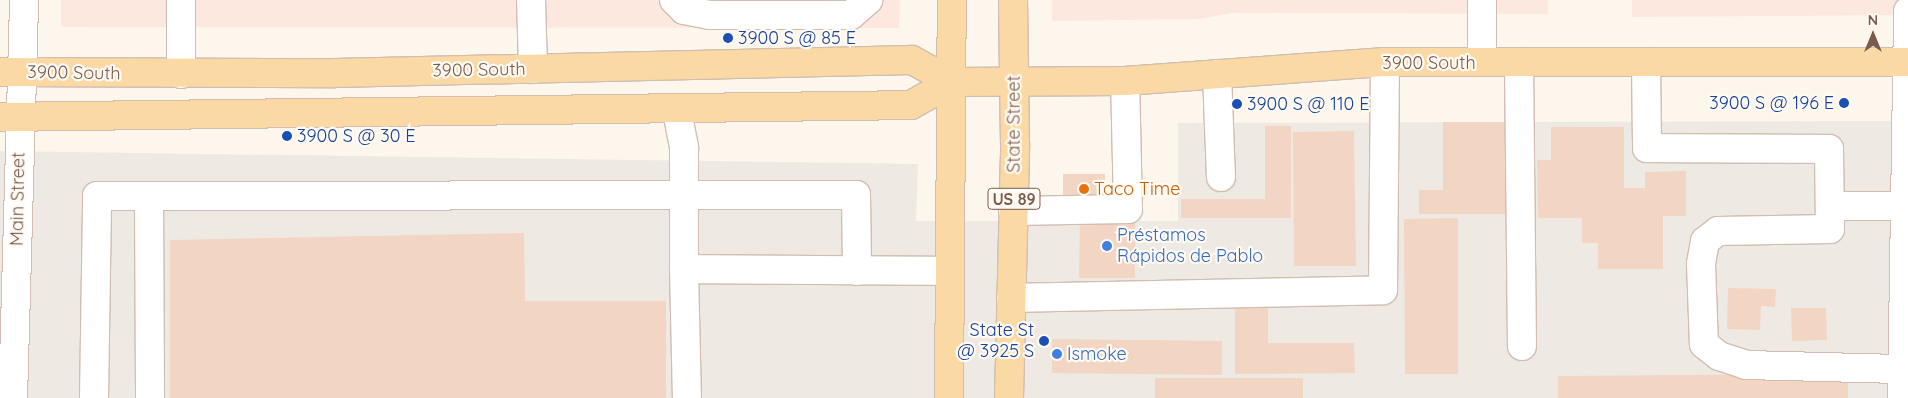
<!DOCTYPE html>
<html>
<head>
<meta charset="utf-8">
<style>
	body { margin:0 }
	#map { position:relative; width:1908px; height:398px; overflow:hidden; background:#fdf6ec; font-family:Quicksand,sans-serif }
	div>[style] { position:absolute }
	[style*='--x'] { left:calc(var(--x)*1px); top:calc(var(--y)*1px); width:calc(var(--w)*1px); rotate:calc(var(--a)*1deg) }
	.commercial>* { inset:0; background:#fde8e0 }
	.industrial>* { inset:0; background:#efe9e4 }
	.building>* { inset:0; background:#f3d5c3 }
	.roads { filter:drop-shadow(1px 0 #d1beb0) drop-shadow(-1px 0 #d1beb0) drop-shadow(0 1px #d1beb0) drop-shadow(0 -1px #d1beb0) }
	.minor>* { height:28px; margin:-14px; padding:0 14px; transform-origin:14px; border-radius:14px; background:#fff }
	.major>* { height:28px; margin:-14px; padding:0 14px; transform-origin:14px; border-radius:14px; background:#fbd9a5 }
	.dots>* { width:14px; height:14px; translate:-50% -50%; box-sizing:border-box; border:2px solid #fffaf3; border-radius:50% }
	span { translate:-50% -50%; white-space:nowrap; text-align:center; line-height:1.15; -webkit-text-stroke:4.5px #fffaf3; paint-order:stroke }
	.shield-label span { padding:1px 4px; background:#fffaf3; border:1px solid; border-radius:4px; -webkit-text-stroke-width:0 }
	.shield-label { font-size:16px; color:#7a5c4d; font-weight:700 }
	.transit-label { font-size:18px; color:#164399 }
	.left { translate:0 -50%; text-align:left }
	.right { translate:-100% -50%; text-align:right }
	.street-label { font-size:18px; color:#7a5c4d }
	.food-label { font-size:18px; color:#c56008 }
	.shop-label { font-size:18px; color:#366cbe }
	.north { position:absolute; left:1848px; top:10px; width:50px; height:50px; -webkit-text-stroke:4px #fffaf3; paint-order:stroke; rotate:0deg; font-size:14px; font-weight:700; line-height:20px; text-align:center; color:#7a5c4d }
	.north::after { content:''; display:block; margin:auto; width:18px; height:22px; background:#7a5c4d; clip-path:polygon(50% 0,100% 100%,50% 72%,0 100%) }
</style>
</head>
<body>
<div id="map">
	<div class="commercial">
		<i style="clip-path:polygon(61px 0,900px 0,899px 28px,61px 27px)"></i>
		<i style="clip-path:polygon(1052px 0,1548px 0,1548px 14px,1232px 13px,1200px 19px,1052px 21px)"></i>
		<i style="clip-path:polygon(1632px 0,1908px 0,1908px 15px,1632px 17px)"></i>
	</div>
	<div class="industrial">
		<i style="clip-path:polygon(1908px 121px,1908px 398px,0 398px,0 151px,918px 164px,916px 221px,1178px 221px,1178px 123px)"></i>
	</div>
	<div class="building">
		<i style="clip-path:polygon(699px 0,825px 0,825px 4px)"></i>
		<i style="clip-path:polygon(1443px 122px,1506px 122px,1506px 157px,1513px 157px,1513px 214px,1419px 214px,1419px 190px,1443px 190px)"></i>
		<i style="clip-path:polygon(1265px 126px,1291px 126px,1291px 218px,1181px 218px,1181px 199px,1265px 199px)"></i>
		<i style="clip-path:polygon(1551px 127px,1624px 127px,1624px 188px,1645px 188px,1645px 172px,1686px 171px,1686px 216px,1663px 216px,1663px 269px,1598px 269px,1598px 243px,1582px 243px,1582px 218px,1538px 218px,1537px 160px,1551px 160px)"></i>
		<i style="clip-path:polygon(1354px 131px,1356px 266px,1294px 266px,1293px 132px)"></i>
		<i style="clip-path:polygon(1063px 174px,1105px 174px,1105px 204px,1063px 204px)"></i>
		<i style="clip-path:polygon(1080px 215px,1135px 215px,1135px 278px,1079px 278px)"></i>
		<i style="clip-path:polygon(1458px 218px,1458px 374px,1405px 374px,1404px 219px)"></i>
		<i style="clip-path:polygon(524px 233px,525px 301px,666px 301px,666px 398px,170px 398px,170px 240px)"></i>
		<i style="clip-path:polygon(1728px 288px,1776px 289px,1775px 307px,1761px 306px,1760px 330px,1727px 329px)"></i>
		<i style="clip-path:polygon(1235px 303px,1268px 303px,1268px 343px,1354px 343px,1355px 373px,1235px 374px)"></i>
		<i style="clip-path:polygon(1791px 308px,1826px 308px,1827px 340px,1792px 341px)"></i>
		<i style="clip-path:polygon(1052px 339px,1222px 341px,1222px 375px,1052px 373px)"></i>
		<i style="clip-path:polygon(1823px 374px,1848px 378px,1848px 398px,1558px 398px,1558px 376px)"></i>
		<i style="clip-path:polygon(1155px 378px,1303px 378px,1303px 398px,1155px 398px)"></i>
	</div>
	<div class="roads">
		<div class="minor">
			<i style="--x:181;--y:0;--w:74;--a:90"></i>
			<i style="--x:531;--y:0;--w:69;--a:88.3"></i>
			<i style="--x:674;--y:0;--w:14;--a:45"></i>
			<i style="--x:684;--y:10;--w:25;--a:11"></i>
			<i style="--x:709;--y:15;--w:142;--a:0"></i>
			<i style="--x:851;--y:15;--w:23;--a:-41"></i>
			<i style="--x:1482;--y:62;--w:62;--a:-90"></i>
			<i style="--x:1519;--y:62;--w:284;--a:89.4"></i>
			<i style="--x:1646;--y:62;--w:86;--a:89.3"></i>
			<i style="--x:1647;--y:148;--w:182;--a:0.3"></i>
			<i style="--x:1829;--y:149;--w:80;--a:89.3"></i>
			<i style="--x:1830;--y:229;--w:112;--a:179"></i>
			<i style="--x:1718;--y:231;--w:16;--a:142"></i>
			<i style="--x:1705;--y:241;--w:23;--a:100"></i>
			<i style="--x:1701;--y:264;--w:80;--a:87.9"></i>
			<i style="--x:1704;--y:344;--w:19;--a:39"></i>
			<i style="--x:1719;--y:356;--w:28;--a:18"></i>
			<i style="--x:1746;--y:365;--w:155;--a:1.5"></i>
			<i style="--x:1217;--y:74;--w:103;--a:87.8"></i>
			<i style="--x:677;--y:111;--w:38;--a:79"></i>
			<i style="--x:684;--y:148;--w:121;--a:90"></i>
			<i style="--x:684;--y:269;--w:266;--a:0.4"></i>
			<i style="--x:149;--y:196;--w:202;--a:89.7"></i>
			<i style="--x:1830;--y:206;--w:74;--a:0"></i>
			<i style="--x:1013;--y:211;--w:115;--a:-1"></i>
			<i style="--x:1128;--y:209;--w:128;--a:-91.3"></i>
			<i style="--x:684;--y:269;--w:129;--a:88.7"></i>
			<i style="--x:1011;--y:298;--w:372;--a:-1.2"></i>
			<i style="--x:1383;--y:290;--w:228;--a:-89.5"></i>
			<i style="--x:13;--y:398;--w:398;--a:-88.4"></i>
			<i style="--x:94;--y:398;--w:202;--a:-89.1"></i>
			<i style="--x:97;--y:196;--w:759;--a:-0.08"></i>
			<i style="--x:856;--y:195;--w:76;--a:89.2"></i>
			<i style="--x:1902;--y:398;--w:387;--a:-89.1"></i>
		</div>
		<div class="major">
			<i style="--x:0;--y:72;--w:335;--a:0.2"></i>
			<i style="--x:335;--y:73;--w:577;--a:-1.29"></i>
			<i style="--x:912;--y:60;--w:46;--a:28.8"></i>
			<i style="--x:0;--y:117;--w:911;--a:-0.75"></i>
			<i style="--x:911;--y:105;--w:47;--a:-29.3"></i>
			<i style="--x:952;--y:82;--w:173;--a:-0.3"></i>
			<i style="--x:1125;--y:81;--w:261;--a:-4.2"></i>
			<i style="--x:1385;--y:62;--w:523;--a:0"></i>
			<i style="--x:949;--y:398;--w:398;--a:-89.6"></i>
			<i style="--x:1009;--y:398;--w:254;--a:-88.6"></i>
			<i style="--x:1015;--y:144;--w:144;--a:-90.8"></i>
		</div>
	</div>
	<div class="dots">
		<i style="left:728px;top:38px;background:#1a4fb4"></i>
		<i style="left:1844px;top:103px;background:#1a4fb4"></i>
		<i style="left:1237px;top:104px;background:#1a4fb4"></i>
		<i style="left:287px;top:136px;background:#1a4fb4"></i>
		<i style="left:1084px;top:189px;background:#e8710a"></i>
		<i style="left:1107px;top:246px;background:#3f7fe0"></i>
		<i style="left:1044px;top:341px;background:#1a4fb4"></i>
		<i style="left:1057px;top:354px;background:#3f7fe0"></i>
	</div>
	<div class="shield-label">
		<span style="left:1014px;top:199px">US 89</span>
	</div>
	<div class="transit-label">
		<span class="left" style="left:738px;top:38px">3900 S @ 85 E</span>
		<span class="right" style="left:1834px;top:103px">3900 S @ 196 E</span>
		<span class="left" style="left:1247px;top:104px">3900 S @ 110 E</span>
		<span class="left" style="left:297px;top:136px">3900 S @ 30 E</span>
		<span class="right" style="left:1034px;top:341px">State St<br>@ 3925 S</span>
	</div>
	<div class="street-label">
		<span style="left:1429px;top:63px">3900 South</span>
		<span style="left:479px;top:70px;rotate:-1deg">3900 South</span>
		<span style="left:74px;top:73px;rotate:1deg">3900 South</span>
		<span style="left:1014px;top:124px;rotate:-90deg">State Street</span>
		<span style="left:18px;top:199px;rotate:-89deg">Main Street</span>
	</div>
	<div class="food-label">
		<span class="left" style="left:1094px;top:189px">Taco Time</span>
	</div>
	<div class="shop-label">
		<span class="left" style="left:1117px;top:246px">Préstamos<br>Rápidos de Pablo</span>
		<span class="left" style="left:1067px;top:354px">Ismoke</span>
	</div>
	<div class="north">N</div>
</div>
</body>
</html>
